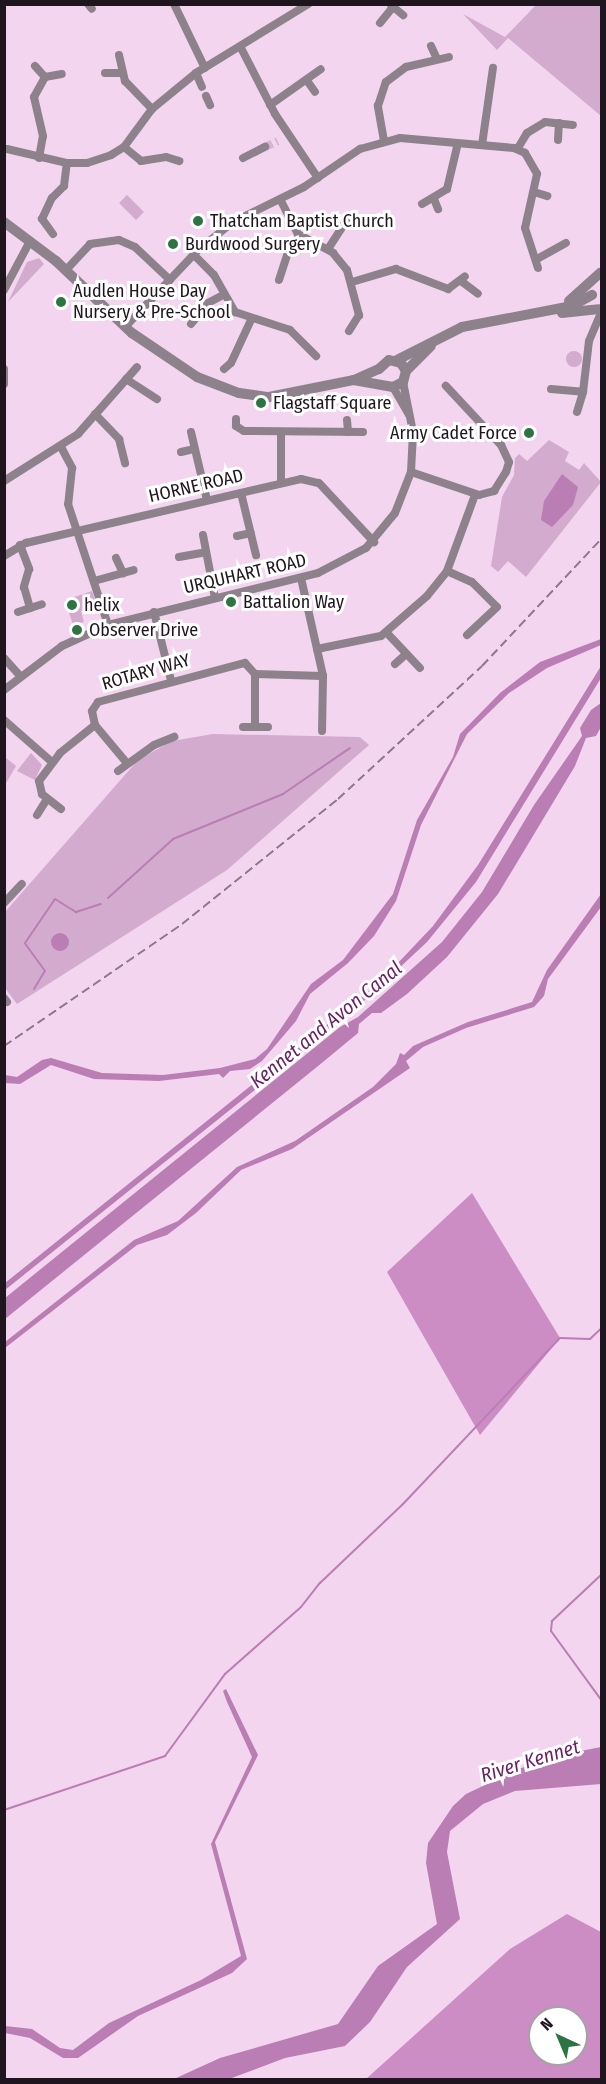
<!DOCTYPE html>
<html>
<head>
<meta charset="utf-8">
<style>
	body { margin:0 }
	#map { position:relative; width:606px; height:2084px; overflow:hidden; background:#f3d5ef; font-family:"Fira Sans Condensed",sans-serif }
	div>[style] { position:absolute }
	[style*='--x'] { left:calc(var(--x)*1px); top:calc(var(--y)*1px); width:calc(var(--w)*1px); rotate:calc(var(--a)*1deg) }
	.green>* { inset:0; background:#d3abce }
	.round { border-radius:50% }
	.forest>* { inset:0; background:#cb8dc4 }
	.water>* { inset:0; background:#ba7db4 }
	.stream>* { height:2px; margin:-1px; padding:0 1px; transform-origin:1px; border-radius:1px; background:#ba7db4 }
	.minor-tunnel>* { height:8px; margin-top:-4px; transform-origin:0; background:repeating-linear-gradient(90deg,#d3b8d0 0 8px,transparent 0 12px) }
	.minor>* { height:8px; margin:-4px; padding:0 4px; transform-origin:4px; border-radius:4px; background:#8d818b }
	.tertiary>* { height:10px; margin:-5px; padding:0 5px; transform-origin:5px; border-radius:5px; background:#8d818b }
	.rail>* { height:2px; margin-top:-1px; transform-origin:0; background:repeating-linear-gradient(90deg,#8c788a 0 9px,transparent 0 13.5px) }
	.dots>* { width:16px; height:16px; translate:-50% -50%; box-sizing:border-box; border:3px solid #fff; border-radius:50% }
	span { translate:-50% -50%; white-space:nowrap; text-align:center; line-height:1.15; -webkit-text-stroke:6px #fff; paint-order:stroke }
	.poi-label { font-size:18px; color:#1f151e }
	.left { translate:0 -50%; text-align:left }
	.right { translate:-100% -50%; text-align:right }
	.street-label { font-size:18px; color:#1f151e }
	.water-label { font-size:20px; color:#681f64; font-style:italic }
	.frame { position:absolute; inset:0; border:6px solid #1f151e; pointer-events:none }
	.north { position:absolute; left:528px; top:2006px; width:60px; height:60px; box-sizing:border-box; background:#fff; border:2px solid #a5a1a5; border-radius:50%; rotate:316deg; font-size:16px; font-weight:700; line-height:24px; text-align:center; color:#1f151e }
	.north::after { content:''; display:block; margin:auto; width:21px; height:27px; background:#2c7542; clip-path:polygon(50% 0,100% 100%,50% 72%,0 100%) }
</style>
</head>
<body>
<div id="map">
	<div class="green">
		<i style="clip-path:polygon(536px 5px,601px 5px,601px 116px,508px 38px,497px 50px,463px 14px,505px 37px)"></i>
		<i style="clip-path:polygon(127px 195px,144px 212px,136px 220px,119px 203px)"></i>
		<i style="clip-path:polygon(39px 258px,44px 264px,8px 302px,27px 262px)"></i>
		<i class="round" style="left:566px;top:351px;width:16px;height:16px"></i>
		<i style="clip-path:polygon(549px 440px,569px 452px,565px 461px,579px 470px,584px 463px,601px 482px,526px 577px,508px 561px,498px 572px,491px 566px,502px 497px,514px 475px,515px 458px,519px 454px,527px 461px)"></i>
		<i style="clip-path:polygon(92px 591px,97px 606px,81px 611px,84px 622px,73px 625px,65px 600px)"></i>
		<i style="clip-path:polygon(213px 734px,360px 737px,369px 745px,227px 870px,17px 1004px,5px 988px,5px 912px,138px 760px,172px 741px)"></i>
		<i style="clip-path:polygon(31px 753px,42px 765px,35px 780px,17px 771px)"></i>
		<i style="clip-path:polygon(5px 757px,16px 766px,5px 785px)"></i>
	</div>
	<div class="forest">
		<i style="clip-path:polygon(472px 1193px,560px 1338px,480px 1435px,387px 1272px)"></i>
		<i style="clip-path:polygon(evenodd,567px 1914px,601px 1932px,601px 2079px,366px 2079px,510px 1949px,567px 1914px,540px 2018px,576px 2018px,576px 2054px,540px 2054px,540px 2018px)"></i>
	</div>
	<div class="water">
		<i style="clip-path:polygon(562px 474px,578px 487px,573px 505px,552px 527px,541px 520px,544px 501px)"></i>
		<i style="clip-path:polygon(601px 639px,601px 645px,547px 668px,509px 693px,467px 734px,421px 825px,396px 901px,374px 936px,348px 963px,310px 994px,296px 1021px,262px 1061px,250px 1069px,230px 1071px,223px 1078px,219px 1074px,159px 1081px,94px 1079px,51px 1065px,20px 1084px,5px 1083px,5px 1075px,17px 1077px,42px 1060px,51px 1058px,102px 1073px,163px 1075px,220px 1068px,255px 1059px,267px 1049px,311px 984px,343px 960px,393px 894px,417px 820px,453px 757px,460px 734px,500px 693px,540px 662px)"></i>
		<i style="clip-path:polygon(601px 666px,601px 678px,476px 882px,427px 942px,352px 1012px,5px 1290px,5px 1283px,380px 982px,433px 926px,478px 865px)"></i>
		<i style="clip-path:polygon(601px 703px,601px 727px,596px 736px,586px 738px,575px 766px,498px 894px,447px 957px,407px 994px,381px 1013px,372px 1013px,359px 1024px,358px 1033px,323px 1062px,5px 1319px,5px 1298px,340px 1027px,358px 1017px,442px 942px,482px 892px,534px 805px,582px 736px,580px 728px,591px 710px)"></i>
		<i style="clip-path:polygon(601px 894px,601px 907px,548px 979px,544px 996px,534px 1007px,466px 1028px,423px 1047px,406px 1061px,410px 1068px,292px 1149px,241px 1170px,196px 1213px,167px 1235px,137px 1245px,5px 1348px,5px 1342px,134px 1240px,178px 1221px,237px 1167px,295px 1141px,373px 1087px,396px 1064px,400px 1053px,404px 1055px,413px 1046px,468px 1022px,532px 1002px,547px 970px)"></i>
		<i class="round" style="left:51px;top:933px;width:18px;height:18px"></i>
		<i style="clip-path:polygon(226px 1689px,258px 1755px,215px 1842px,247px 1959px,232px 1973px,138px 2016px,78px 2058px,63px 2058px,30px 2038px,5px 2033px,5px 2026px,32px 2029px,60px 2048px,73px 2050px,109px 2023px,201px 1980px,241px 1956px,211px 1844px,252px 1757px,227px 1702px,223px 1691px)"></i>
		<i style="clip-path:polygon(601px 1747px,601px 1784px,515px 1791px,483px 1804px,450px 1831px,447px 1852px,460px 1919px,407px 1967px,370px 2022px,345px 2046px,285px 2058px,229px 2079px,174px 2079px,220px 2058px,338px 2024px,378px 1966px,437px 1924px,426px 1863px,428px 1843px,453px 1806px,466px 1794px,519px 1769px,550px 1757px)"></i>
	</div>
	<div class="stream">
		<i style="--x:108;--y:898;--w:88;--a:-42.2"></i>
		<i style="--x:173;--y:839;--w:119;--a:-22.2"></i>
		<i style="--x:283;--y:794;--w:81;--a:-34.5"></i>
		<i style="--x:34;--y:989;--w:21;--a:-59"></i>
		<i style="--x:45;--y:971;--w:34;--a:-126"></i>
		<i style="--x:25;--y:943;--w:53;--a:-55.7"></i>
		<i style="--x:55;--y:899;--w:25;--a:32"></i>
		<i style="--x:76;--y:912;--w:26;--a:-18"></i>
		<i style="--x:602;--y:1574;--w:69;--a:136.8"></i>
		<i style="--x:552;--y:1621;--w:10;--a:96"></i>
		<i style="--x:551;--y:1631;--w:87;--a:53.9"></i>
		<i style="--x:4;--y:1810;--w:170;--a:-18.5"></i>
		<i style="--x:165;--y:1756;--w:102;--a:-53.8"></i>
		<i style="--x:225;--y:1674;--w:101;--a:-41.4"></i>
		<i style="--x:301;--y:1607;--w:31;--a:-52"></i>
		<i style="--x:320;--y:1583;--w:115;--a:-43.6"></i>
		<i style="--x:403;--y:1504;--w:228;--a:-46.6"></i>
		<i style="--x:560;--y:1338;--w:30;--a:2"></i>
		<i style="--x:590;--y:1339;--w:16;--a:-43"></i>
	</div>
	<div class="minor-tunnel">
		<i style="--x:265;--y:147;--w:14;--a:-25"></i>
	</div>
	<div class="minor">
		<i style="--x:88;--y:4;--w:6;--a:51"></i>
		<i style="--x:174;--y:4;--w:71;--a:64.2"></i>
		<i style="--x:391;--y:5;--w:16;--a:40"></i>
		<i style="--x:380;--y:23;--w:21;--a:-51"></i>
		<i style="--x:431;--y:46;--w:14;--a:65"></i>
		<i style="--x:241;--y:48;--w:74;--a:62.7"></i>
		<i style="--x:275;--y:114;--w:77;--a:56.1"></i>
		<i style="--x:119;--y:55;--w:27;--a:77"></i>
		<i style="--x:125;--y:81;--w:39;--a:46"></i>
		<i style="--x:35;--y:66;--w:15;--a:48"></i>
		<i style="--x:105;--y:73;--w:16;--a:0"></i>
		<i style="--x:196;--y:73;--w:15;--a:67"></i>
		<i style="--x:308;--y:82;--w:12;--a:55"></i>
		<i style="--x:206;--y:96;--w:10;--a:66"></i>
		<i style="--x:270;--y:105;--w:62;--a:-35.2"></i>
		<i style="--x:558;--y:140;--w:17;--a:-87"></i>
		<i style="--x:384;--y:141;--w:36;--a:-100"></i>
		<i style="--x:378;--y:106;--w:25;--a:-72"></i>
		<i style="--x:386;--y:82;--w:25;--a:-37"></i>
		<i style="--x:406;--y:67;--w:44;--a:-13.1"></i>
		<i style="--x:482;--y:145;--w:78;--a:-81.9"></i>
		<i style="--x:124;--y:147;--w:22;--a:39"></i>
		<i style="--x:141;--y:161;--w:25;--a:-9"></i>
		<i style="--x:166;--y:157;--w:14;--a:17"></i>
		<i style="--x:518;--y:148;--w:17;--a:-59"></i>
		<i style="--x:527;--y:133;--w:21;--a:-31"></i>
		<i style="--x:545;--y:122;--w:28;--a:6"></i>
		<i style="--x:7;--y:149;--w:62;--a:13.1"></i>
		<i style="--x:67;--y:163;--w:20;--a:0"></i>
		<i style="--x:87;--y:163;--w:25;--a:-18"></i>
		<i style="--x:111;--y:155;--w:15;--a:-32"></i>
		<i style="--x:124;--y:147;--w:47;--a:-53.6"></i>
		<i style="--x:152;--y:109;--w:57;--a:-39.3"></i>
		<i style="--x:196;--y:73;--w:132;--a:-31.6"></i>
		<i style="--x:39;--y:158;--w:22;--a:-80"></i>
		<i style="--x:43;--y:136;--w:40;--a:-103"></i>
		<i style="--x:34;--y:97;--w:23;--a:-61"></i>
		<i style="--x:45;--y:77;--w:17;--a:-10"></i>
		<i style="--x:243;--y:158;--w:25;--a:-27"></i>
		<i style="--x:534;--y:192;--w:14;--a:17"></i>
		<i style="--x:280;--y:199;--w:39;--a:63"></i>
		<i style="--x:298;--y:234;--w:40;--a:28"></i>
		<i style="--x:333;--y:253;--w:22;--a:51"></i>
		<i style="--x:347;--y:270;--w:47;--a:75.1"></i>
		<i style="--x:359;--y:315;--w:19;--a:122"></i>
		<i style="--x:434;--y:199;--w:11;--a:68"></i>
		<i style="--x:422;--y:204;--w:29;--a:-31"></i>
		<i style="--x:447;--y:189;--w:47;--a:-76.6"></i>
		<i style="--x:53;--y:234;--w:19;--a:-126"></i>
		<i style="--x:42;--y:219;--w:23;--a:-65"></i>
		<i style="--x:52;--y:198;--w:17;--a:-45"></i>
		<i style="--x:64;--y:186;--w:23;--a:-83"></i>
		<i style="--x:328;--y:249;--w:37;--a:-57"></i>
		<i style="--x:194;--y:255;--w:28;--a:45"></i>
		<i style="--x:214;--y:275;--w:43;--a:60.4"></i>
		<i style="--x:235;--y:312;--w:58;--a:18.1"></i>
		<i style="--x:290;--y:330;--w:37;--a:45"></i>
		<i style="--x:537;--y:259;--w:33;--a:-29"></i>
		<i style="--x:66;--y:270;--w:35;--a:-47"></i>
		<i style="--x:90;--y:244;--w:29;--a:-8"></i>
		<i style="--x:119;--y:240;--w:17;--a:24"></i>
		<i style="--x:135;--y:247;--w:48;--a:43.3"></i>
		<i style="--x:279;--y:280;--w:32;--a:-72"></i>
		<i style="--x:289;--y:250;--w:18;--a:-52"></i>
		<i style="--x:461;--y:281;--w:21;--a:37"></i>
		<i style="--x:352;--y:282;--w:46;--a:-16.5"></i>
		<i style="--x:396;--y:269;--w:56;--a:21"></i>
		<i style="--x:448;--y:289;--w:21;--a:-37"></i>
		<i style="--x:4;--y:290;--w:55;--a:-62"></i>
		<i style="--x:183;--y:308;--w:15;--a:37"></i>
		<i style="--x:191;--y:324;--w:27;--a:-51"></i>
		<i style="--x:208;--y:303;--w:17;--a:-28"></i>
		<i style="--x:125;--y:327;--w:106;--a:-46.5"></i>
		<i style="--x:198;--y:250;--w:45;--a:-38.7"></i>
		<i style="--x:233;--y:222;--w:79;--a:-26.2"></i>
		<i style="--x:304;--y:187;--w:68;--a:-34.2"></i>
		<i style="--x:360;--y:149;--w:41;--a:-15.4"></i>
		<i style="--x:400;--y:138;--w:114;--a:5"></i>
		<i style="--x:514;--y:148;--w:12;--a:24"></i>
		<i style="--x:525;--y:153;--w:24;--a:60"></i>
		<i style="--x:537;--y:174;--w:55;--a:102.5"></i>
		<i style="--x:525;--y:228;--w:42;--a:72"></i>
		<i style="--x:4;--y:369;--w:15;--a:90"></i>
		<i style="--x:224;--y:369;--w:9;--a:-41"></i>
		<i style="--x:231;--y:363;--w:47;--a:-65.1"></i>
		<i style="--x:126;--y:379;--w:37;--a:33"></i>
		<i style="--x:393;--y:387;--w:32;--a:60"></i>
		<i style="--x:551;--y:389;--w:32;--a:5"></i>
		<i style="--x:583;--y:392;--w:51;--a:-83.3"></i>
		<i style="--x:589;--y:341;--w:34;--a:-67"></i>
		<i style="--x:577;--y:412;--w:21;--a:-73"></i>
		<i style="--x:95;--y:414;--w:35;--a:46"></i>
		<i style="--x:119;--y:439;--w:25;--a:76"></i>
		<i style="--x:236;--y:419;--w:7;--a:90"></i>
		<i style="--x:236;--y:426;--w:9;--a:32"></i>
		<i style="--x:244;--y:431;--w:119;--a:0.5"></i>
		<i style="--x:347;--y:420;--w:12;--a:85"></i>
		<i style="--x:191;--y:432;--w:70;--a:76.8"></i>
		<i style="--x:61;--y:447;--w:24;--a:62"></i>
		<i style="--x:72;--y:468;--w:36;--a:96"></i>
		<i style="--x:68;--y:504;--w:127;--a:71.7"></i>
		<i style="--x:181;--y:452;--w:13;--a:-13"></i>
		<i style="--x:411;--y:472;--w:72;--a:18.7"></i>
		<i style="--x:479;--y:495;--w:16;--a:-15"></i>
		<i style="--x:494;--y:491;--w:22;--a:-58"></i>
		<i style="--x:506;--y:472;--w:10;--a:-73"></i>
		<i style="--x:509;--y:462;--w:19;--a:-115"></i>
		<i style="--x:501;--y:445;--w:81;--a:-133"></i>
		<i style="--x:4;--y:481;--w:88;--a:-32.4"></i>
		<i style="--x:78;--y:434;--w:89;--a:-48.6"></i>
		<i style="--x:281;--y:483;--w:51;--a:-90"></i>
		<i style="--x:241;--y:493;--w:64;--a:76.4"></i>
		<i style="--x:203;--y:535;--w:64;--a:79.2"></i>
		<i style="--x:237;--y:536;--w:14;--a:-12"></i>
		<i style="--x:20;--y:545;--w:26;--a:69"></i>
		<i style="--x:29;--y:569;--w:19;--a:106"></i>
		<i style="--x:24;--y:587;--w:22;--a:74"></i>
		<i style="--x:4;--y:556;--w:26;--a:-31"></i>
		<i style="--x:26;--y:543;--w:282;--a:-13.1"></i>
		<i style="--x:301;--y:479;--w:18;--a:13"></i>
		<i style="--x:319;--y:483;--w:81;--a:47"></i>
		<i style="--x:179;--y:557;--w:27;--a:-10"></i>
		<i style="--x:116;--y:558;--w:17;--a:65"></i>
		<i style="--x:447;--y:571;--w:27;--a:24"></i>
		<i style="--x:472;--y:582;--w:35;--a:45"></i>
		<i style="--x:497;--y:607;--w:41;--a:137"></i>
		<i style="--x:301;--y:578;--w:100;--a:77.3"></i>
		<i style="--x:323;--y:676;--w:55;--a:91"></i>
		<i style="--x:94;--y:581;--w:41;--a:-15.4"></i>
		<i style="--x:18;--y:612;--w:25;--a:-18"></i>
		<i style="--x:154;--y:612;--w:70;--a:76"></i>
		<i style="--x:387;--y:633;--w:48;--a:46.7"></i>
		<i style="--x:317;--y:649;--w:65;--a:-11.5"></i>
		<i style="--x:381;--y:636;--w:61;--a:-41"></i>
		<i style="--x:427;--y:596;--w:32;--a:-51"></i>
		<i style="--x:447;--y:571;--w:81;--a:-69.8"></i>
		<i style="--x:4;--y:658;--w:24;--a:48"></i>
		<i style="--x:395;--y:664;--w:15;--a:-42"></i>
		<i style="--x:4;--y:690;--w:73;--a:-37.2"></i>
		<i style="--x:62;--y:646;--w:51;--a:-24.5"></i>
		<i style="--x:108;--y:625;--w:216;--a:-13.9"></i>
		<i style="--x:318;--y:573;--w:54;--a:-27.5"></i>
		<i style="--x:366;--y:548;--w:45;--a:-50.4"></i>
		<i style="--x:395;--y:513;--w:44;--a:-68.7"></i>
		<i style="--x:411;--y:472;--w:40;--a:-87.1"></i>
		<i style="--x:413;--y:432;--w:51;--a:-101.3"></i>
		<i style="--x:4;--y:720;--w:64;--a:41.2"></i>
		<i style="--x:95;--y:725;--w:48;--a:50"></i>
		<i style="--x:243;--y:727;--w:25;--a:0"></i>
		<i style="--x:255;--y:727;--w:53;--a:-90"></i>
		<i style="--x:118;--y:771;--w:44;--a:-35.8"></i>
		<i style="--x:154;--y:745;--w:22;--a:-22"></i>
		<i style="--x:61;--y:809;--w:24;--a:-142"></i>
		<i style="--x:42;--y:794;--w:13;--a:-103"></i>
		<i style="--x:39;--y:781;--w:35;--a:-53"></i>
		<i style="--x:60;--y:753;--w:45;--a:-38.7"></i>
		<i style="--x:95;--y:725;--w:14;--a:-102"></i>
		<i style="--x:92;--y:711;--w:11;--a:-56"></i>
		<i style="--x:98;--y:702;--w:152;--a:-14.9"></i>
		<i style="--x:245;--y:663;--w:15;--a:48"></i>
		<i style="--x:255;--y:674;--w:68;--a:1.7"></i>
		<i style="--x:37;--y:815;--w:19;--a:-58"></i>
		<i style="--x:4;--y:903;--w:26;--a:-47"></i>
		<i style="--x:4;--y:998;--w:5;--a:53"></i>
	</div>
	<div class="tertiary">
		<i style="--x:4;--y:222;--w:65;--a:36.9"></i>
		<i style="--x:56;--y:261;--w:105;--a:43.5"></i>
		<i style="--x:132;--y:333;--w:78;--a:34.1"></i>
		<i style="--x:197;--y:377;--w:45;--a:20.9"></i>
		<i style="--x:239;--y:393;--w:30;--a:8"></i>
		<i style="--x:269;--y:397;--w:87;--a:-11.3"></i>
		<i style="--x:354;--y:380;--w:27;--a:-24"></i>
		<i style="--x:379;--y:369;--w:13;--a:-42"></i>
		<i style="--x:389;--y:360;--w:12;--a:14"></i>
		<i style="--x:401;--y:363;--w:9;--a:58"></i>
		<i style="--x:406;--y:371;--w:11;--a:105"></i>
		<i style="--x:403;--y:382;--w:11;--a:153"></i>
		<i style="--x:393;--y:387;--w:40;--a:-170"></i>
		<i style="--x:569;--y:301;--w:42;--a:-42.1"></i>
		<i style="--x:562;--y:313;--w:37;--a:-6"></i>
		<i style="--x:397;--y:360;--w:73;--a:-26.9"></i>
		<i style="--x:462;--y:327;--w:112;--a:-10.8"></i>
		<i style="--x:572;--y:306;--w:23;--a:-29"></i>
		<i style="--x:406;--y:371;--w:35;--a:-45"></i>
	</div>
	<div class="rail">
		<i style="--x:4;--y:1046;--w:216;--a:-34.4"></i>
		<i style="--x:182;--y:924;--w:200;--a:-38.7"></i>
		<i style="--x:338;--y:799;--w:196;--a:-42.7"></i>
		<i style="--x:482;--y:666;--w:175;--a:-46.8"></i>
	</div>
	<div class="dots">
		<i style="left:198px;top:221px;background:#2c7542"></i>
		<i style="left:173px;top:244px;background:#2c7542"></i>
		<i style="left:61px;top:302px;background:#2c7542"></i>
		<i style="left:261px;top:403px;background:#2c7542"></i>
		<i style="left:529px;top:433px;background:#2c7542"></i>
		<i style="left:231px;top:602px;background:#2c7542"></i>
		<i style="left:72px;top:605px;background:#2c7542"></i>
		<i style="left:77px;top:630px;background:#2c7542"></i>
	</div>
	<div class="poi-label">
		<span class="left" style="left:210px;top:221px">Thatcham Baptist Church</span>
		<span class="left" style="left:185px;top:244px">Burdwood Surgery</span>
		<span class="left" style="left:73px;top:302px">Audlen House Day<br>Nursery &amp; Pre-School</span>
		<span class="left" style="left:273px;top:403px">Flagstaff Square</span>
		<span class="right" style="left:517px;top:433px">Army Cadet Force</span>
		<span class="left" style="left:243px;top:602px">Battalion Way</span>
		<span class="left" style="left:84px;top:605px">helix</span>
		<span class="left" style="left:89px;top:630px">Observer Drive</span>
	</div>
	<div class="street-label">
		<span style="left:196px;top:486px;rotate:-13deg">HORNE ROAD</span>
		<span style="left:245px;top:574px;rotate:-13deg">URQUHART ROAD</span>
		<span style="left:146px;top:672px;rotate:-16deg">ROTARY WAY</span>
	</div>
	<div class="water-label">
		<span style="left:326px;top:1025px;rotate:-39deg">Kennet and Avon Canal</span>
		<span style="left:530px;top:1761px;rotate:-17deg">River Kennet</span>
	</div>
	<div class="frame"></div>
	<div class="north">N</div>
</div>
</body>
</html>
